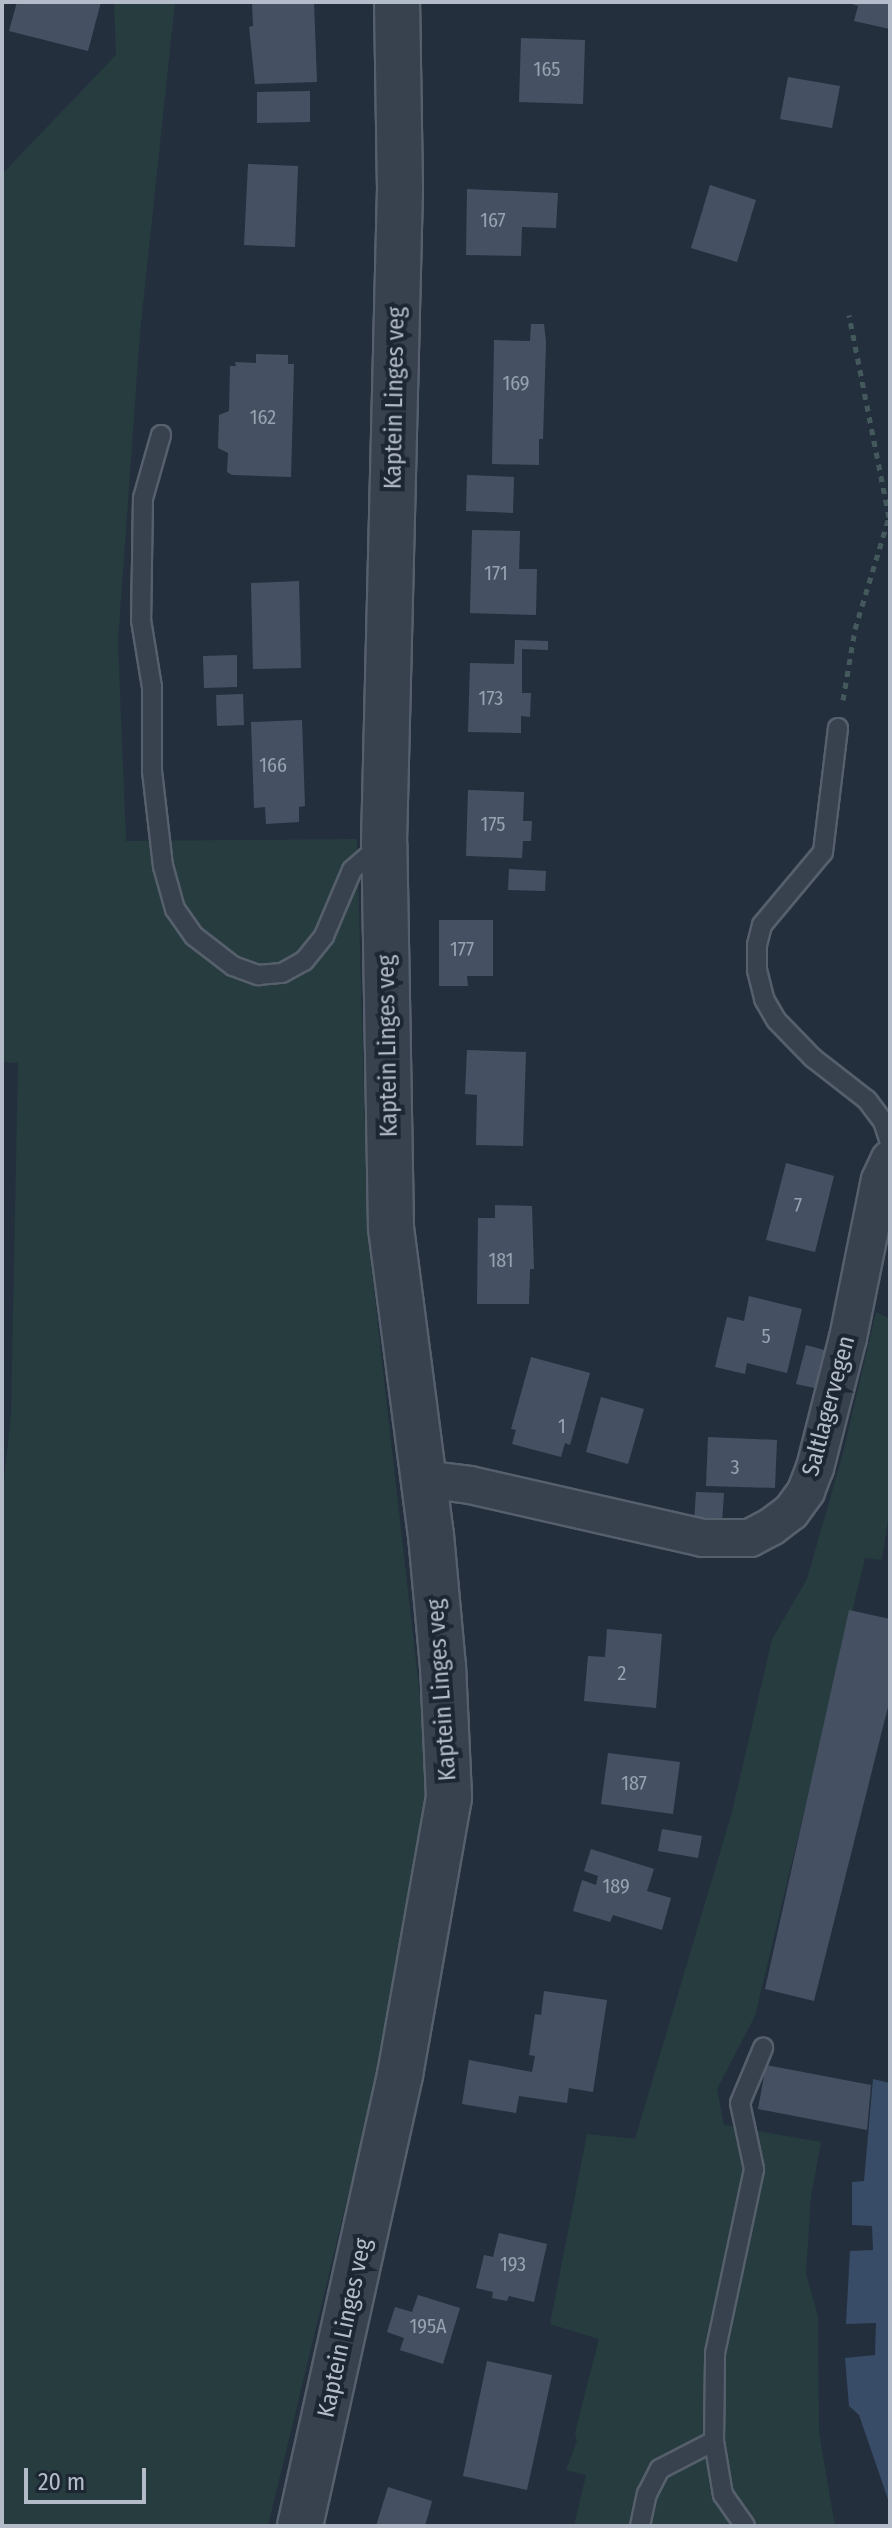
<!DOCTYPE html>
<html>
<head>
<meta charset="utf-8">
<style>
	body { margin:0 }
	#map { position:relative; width:892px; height:2528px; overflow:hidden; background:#242f3e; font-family:"Fira Sans Condensed",sans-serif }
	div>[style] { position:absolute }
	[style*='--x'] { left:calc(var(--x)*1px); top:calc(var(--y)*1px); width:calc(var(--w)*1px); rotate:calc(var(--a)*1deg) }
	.green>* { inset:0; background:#263c3f }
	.water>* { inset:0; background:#394c67 }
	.building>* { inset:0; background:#455162 }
	.path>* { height:5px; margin-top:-2.5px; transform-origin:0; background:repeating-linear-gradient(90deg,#44595c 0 6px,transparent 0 12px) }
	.roads { filter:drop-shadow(2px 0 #565f6c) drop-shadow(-2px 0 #565f6c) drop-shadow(0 2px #565f6c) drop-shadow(0 -2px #565f6c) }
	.service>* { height:18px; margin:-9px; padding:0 9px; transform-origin:9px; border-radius:9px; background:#38414e }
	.minor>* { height:36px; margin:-18px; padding:0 18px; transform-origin:18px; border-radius:18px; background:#38414e }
	.tertiary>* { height:44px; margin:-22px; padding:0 22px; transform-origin:22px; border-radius:22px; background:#38414e }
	span { translate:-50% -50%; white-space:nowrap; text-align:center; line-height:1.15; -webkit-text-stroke:8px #1d2633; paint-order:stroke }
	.number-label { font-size:20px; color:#98a1af }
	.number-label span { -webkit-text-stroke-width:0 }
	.street-label { font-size:24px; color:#b4bcc9 }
	.frame { position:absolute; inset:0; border:4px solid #b4bcc9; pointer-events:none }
	.scale { position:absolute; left:24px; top:2468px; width:122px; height:36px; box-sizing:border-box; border:4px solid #b4bcc9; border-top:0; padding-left:10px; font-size:24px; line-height:28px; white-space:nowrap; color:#b4bcc9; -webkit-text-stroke:6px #1d2633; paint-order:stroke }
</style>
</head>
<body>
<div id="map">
	<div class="green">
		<i style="clip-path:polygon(114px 2px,175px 2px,140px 333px,118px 641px,126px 841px,357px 839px,368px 1238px,431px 1794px,378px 2071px,268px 2526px,2px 2526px,2px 1499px,11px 1414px,18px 1063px,2px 1062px,2px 174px,116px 55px)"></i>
		<i style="clip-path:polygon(876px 1312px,890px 1319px,890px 1506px,882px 1560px,865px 1558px,755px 2016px,717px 2089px,724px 2125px,821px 2142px,811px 2196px,806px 2274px,818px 2316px,819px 2432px,835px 2526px,574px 2526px,586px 2475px,566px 2470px,577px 2441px,575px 2433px,599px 2339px,550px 2324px,587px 2134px,635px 2139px,732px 1812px,772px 1639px,807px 1579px,843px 1453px)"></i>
	</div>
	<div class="water">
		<i style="clip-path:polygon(873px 2079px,890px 2083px,890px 2505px,859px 2415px,849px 2406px,845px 2358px,875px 2355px,876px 2323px,846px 2324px,850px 2251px,873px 2250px,872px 2226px,852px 2225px,852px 2182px,864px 2181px)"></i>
	</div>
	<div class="building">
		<i style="clip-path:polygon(17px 2px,101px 2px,88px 51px,9px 31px)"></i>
		<i style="clip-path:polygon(252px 2px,314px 2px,317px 82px,255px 84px,249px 27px,253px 26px)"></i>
		<i style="clip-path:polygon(846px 2px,890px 2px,890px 29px,854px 21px,858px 6px)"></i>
		<i style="clip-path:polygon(521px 38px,585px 40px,583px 104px,519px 102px)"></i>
		<i style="clip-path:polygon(788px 77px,840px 86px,832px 128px,780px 119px)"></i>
		<i style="clip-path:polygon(310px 91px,310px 122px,257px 123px,257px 92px)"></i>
		<i style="clip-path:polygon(248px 164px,298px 166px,295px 247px,244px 245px)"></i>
		<i style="clip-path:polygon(710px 185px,756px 200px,737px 262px,691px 248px)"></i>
		<i style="clip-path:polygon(467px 189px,558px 193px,556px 228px,522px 227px,521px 256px,466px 255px)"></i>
		<i style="clip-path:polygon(531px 324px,544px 324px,546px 342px,543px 439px,539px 439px,539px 465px,492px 464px,494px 340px,530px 341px)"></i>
		<i style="clip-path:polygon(256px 354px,288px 355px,288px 364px,294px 364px,291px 477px,232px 475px,227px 472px,228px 453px,218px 448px,219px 415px,229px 411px,230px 366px,236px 366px,235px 362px,256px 363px)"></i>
		<i style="clip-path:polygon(467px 475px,514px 477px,513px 513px,466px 511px)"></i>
		<i style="clip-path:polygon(472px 530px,520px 531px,519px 569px,537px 569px,536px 615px,470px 613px)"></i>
		<i style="clip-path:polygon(299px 581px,301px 668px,253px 669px,251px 583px)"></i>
		<i style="clip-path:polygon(515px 640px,548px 641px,548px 650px,522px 649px,522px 693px,531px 693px,530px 717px,521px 716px,521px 733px,468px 732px,470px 663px,514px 664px)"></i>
		<i style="clip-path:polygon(237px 655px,237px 687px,204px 688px,203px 656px)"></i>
		<i style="clip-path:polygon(243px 694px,244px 725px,217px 726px,216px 695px)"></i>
		<i style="clip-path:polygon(302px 720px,305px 806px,299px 807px,299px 822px,266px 824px,265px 807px,254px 808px,251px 722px)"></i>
		<i style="clip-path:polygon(468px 790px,524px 792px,523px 821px,532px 821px,531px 841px,523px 841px,522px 858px,466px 856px)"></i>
		<i style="clip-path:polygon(509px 869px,546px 871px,545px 891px,508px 890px)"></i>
		<i style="clip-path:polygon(439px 920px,493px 920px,493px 976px,467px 976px,468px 986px,439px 986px)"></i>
		<i style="clip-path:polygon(467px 1050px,526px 1052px,523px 1146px,476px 1145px,477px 1095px,465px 1094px)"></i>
		<i style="clip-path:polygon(786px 1163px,834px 1176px,815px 1252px,766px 1240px)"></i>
		<i style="clip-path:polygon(495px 1205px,532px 1206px,534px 1269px,530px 1269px,529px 1304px,477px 1304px,478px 1218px,495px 1218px)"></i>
		<i style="clip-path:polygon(749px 1296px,802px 1309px,787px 1373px,747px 1363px,745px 1374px,715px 1367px,727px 1317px,744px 1321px)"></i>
		<i style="clip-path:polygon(806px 1345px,828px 1351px,819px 1389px,796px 1384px)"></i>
		<i style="clip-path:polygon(531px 1357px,590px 1373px,570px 1445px,565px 1443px,561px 1457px,512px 1444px,516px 1430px,511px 1429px)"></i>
		<i style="clip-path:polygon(601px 1397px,644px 1409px,628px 1464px,586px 1452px)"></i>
		<i style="clip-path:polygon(708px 1437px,777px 1440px,775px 1488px,706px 1486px)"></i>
		<i style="clip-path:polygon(696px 1492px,724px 1493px,722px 1523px,694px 1522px)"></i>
		<i style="clip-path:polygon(849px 1610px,890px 1619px,890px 1699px,814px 2001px,765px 1989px)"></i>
		<i style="clip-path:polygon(607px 1629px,662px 1634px,656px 1708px,584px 1701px,588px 1656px,605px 1657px)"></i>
		<i style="clip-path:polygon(608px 1753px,680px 1762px,673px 1814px,601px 1804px)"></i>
		<i style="clip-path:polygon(662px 1829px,702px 1836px,698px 1858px,658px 1851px)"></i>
		<i style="clip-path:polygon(591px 1849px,654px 1869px,647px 1891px,671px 1898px,662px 1930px,613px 1915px,610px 1922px,573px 1911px,582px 1880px,596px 1885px,598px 1876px,584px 1871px)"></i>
		<i style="clip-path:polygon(544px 1991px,607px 2000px,593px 2092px,569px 2088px,567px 2103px,519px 2096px,516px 2113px,462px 2104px,469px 2060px,532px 2072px,535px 2056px,529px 2055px,535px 2014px,541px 2015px)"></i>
		<i style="clip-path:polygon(766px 2065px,871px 2085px,867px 2130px,758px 2109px)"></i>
		<i style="clip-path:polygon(499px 2233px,547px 2244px,534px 2302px,509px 2296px,507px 2301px,492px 2298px,493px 2292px,476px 2288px,484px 2255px,493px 2257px)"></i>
		<i style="clip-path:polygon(418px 2295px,460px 2308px,443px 2364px,400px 2350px,404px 2338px,387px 2332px,395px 2307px,412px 2312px)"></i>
		<i style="clip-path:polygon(487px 2361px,552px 2375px,527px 2490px,463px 2476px)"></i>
		<i style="clip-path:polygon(388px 2487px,432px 2501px,425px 2526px,376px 2526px)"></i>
	</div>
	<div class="path">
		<i style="--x:843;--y:700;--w:72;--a:-80.4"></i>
		<i style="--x:855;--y:629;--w:117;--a:-73.1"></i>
		<i style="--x:889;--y:517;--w:206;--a:-101.2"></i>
	</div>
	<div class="roads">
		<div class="service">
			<i style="--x:161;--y:435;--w:66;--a:105.9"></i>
			<i style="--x:143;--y:498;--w:122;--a:90.9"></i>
			<i style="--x:141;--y:620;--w:68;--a:80.7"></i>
			<i style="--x:152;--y:687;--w:84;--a:90"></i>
			<i style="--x:152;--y:771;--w:96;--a:83.4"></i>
			<i style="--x:163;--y:866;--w:45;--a:74.4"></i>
			<i style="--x:175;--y:909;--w:33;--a:55"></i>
			<i style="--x:194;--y:936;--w:49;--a:37.6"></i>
			<i style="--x:233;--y:966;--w:27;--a:20"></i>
			<i style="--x:258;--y:975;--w:24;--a:-5"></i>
			<i style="--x:282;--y:973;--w:25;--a:-29"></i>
			<i style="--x:304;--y:961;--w:32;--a:-51"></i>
			<i style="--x:324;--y:936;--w:72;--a:-67"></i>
			<i style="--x:352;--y:870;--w:40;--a:-41"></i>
			<i style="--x:838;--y:728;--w:125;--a:96.9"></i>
			<i style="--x:823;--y:852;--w:95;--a:129.9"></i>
			<i style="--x:762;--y:925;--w:21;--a:104"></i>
			<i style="--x:757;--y:945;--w:25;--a:90"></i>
			<i style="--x:757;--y:970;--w:30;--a:76"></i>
			<i style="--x:764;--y:999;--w:24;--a:60"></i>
			<i style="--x:776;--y:1020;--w:53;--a:45.8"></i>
			<i style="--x:813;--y:1058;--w:68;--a:37.9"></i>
			<i style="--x:867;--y:1100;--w:26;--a:53"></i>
			<i style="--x:883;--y:1121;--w:22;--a:72"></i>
			<i style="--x:640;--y:2526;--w:33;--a:-78"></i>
			<i style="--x:647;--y:2494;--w:28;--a:-63"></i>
			<i style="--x:660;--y:2469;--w:61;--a:-27.4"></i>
			<i style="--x:745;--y:2526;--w:38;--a:-125"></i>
			<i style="--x:723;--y:2495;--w:55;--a:-99.5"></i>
			<i style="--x:714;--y:2441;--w:88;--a:-89.3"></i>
			<i style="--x:715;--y:2353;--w:188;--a:-78"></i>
			<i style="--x:754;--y:2169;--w:67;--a:-102"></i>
			<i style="--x:740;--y:2103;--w:60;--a:-67.3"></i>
		</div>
		<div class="minor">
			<i style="--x:423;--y:1479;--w:47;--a:7.3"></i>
			<i style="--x:470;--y:1485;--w:239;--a:12.8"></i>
			<i style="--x:703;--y:1538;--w:47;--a:0"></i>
			<i style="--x:750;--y:1538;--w:24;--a:-28"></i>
			<i style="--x:771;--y:1527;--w:25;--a:-37"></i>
			<i style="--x:791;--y:1512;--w:26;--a:-54"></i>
			<i style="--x:806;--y:1491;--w:25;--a:-69"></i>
			<i style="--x:815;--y:1468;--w:134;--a:-75.8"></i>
			<i style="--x:848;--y:1338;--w:161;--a:-78.6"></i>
			<i style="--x:880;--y:1180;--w:23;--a:-65"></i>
		</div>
		<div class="tertiary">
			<i style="--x:300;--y:2526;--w:462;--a:-77.5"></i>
			<i style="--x:400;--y:2075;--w:282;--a:-80"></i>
			<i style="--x:449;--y:1797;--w:130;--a:-92.6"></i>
			<i style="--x:443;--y:1667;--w:132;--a:-95.2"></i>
			<i style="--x:431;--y:1536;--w:312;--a:-97.4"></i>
			<i style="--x:391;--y:1227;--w:384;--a:-91"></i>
			<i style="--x:384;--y:843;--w:653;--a:-88.6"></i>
			<i style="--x:400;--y:190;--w:188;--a:-90.9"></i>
		</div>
	</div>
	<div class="number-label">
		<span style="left:547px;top:69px">165</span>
		<span style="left:493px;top:220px">167</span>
		<span style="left:516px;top:383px">169</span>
		<span style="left:263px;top:417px">162</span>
		<span style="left:496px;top:573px">171</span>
		<span style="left:491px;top:698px">173</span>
		<span style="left:273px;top:765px">166</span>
		<span style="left:493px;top:824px">175</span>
		<span style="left:462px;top:949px">177</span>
		<span style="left:798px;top:1205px">7</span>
		<span style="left:501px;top:1260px">181</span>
		<span style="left:766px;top:1336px">5</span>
		<span style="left:562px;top:1426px">1</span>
		<span style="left:735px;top:1467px">3</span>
		<span style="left:622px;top:1673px">2</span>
		<span style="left:634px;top:1783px">187</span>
		<span style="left:616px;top:1886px">189</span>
		<span style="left:513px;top:2264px">193</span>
		<span style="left:428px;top:2326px">195A</span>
	</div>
	<div class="street-label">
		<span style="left:395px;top:398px;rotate:-89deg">Kaptein Linges veg</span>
		<span style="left:388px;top:1046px;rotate:-91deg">Kaptein Linges veg</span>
		<span style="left:829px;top:1406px;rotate:-75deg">Saltlagervegen</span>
		<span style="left:442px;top:1690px;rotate:-94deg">Kaptein Linges veg</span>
		<span style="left:345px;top:2328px;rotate:-78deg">Kaptein Linges veg</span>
	</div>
	<div class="frame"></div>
	<div class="scale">20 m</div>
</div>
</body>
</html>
